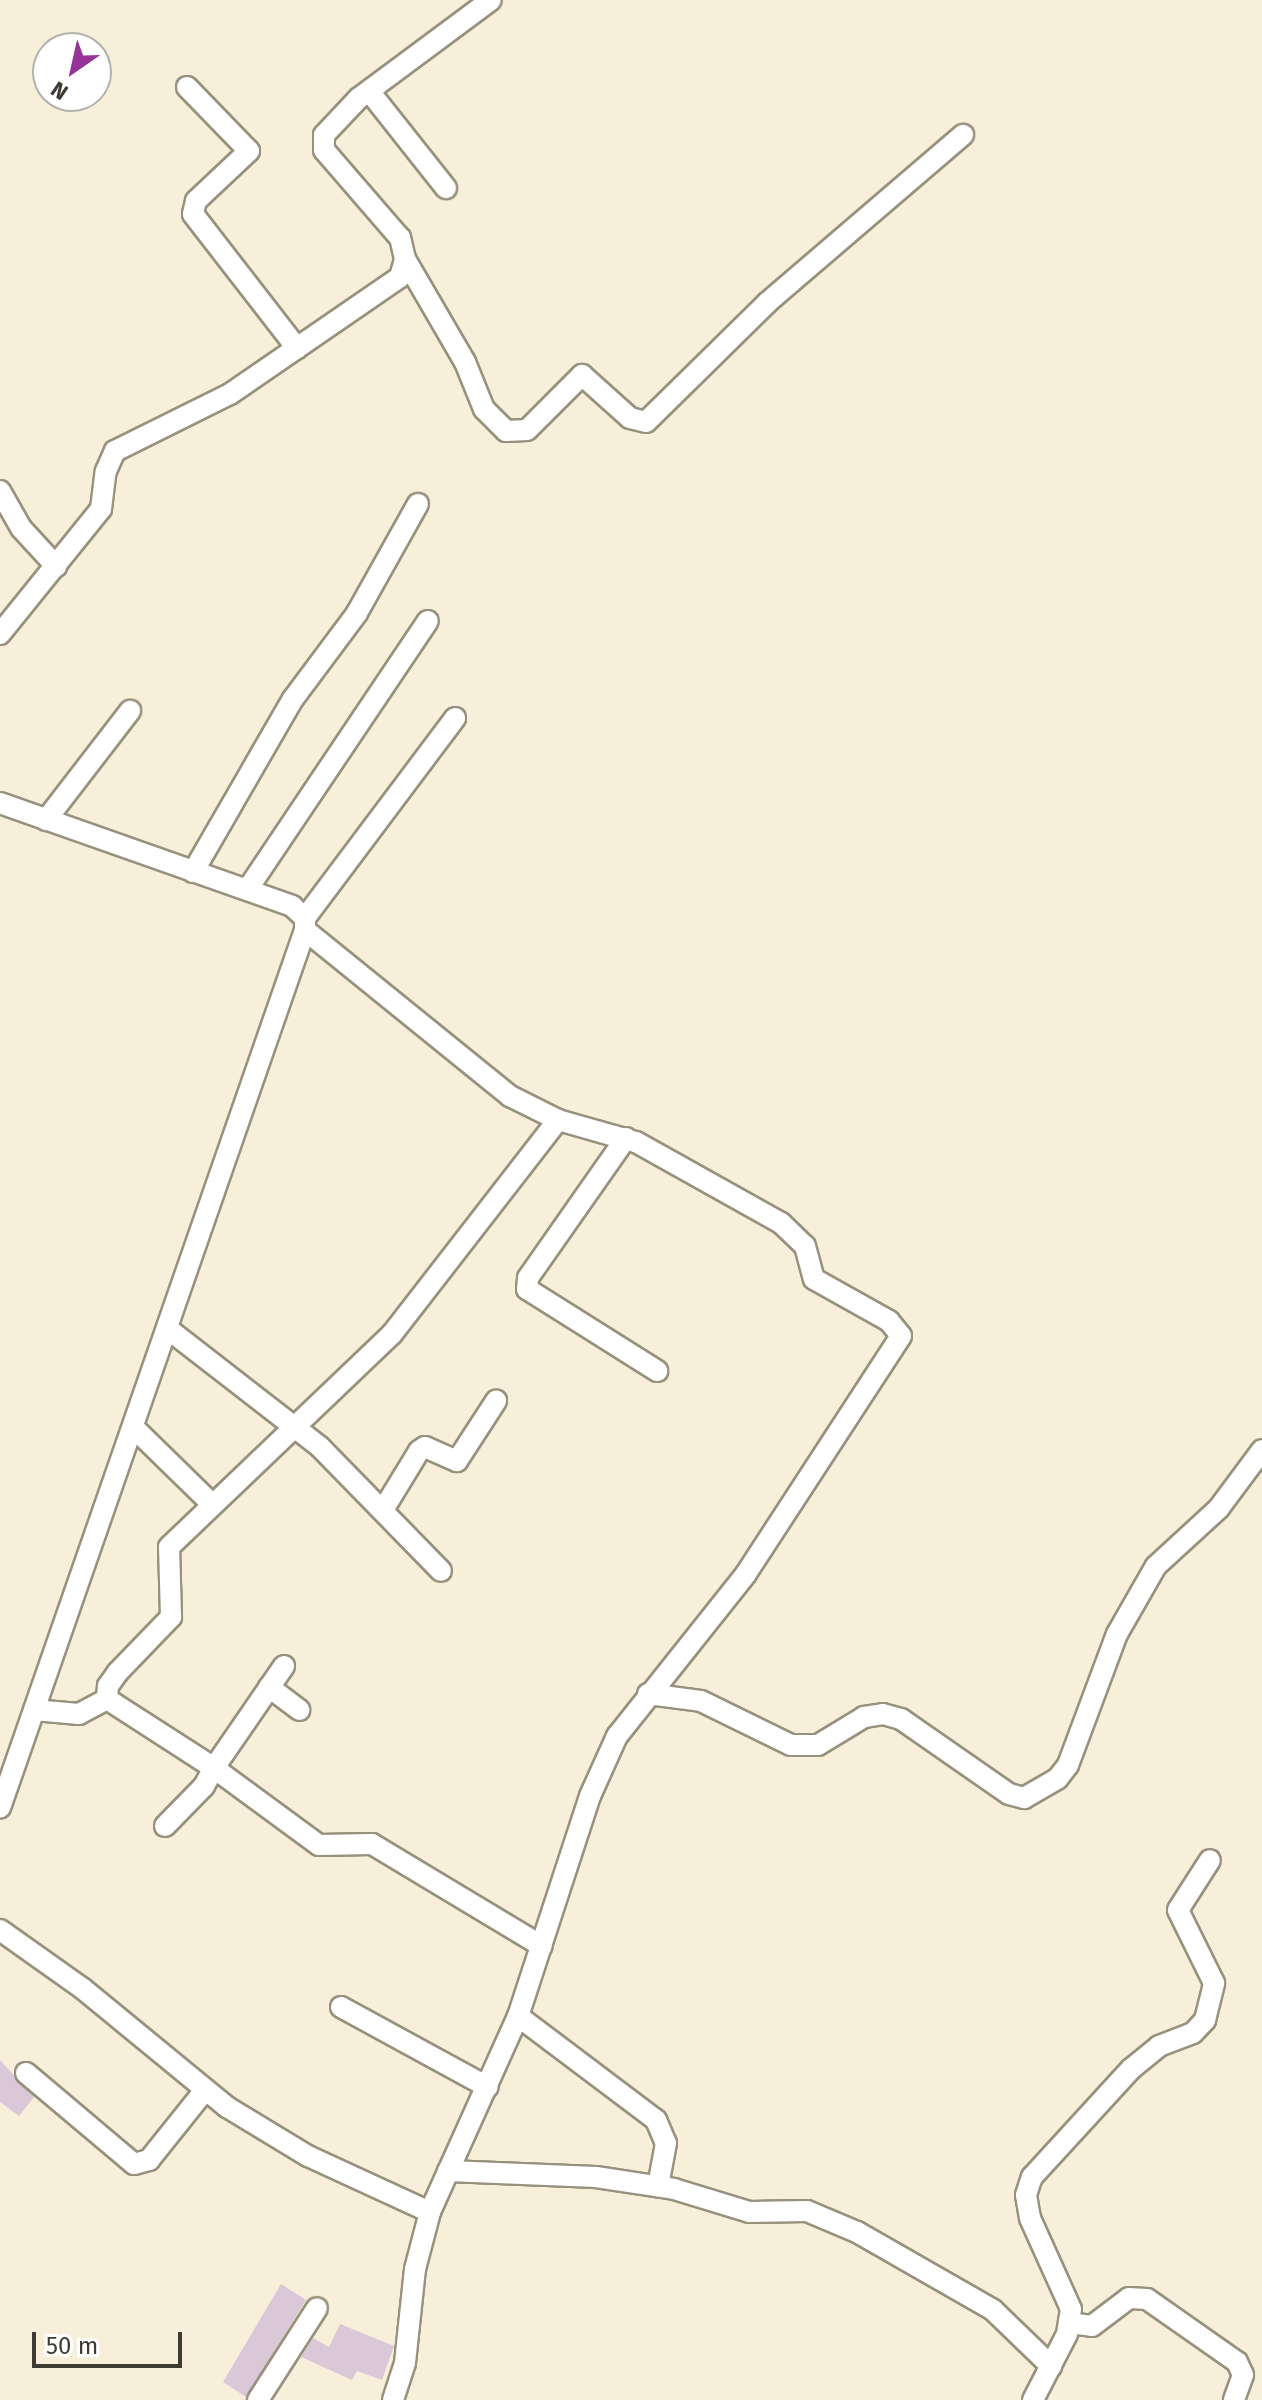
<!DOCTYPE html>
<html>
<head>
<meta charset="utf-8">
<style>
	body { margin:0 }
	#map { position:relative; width:1262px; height:2400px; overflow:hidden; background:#f7efd9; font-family:"Fira Sans",sans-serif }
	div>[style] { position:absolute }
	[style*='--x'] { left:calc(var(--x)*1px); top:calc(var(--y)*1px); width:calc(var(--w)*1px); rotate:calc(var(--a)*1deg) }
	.building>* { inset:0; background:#dac8d9 }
	.roads { filter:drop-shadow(2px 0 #98917d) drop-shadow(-2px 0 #98917d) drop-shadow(0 2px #98917d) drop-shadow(0 -2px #98917d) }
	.street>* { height:20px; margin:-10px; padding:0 10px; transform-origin:10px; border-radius:10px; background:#fff }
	span { translate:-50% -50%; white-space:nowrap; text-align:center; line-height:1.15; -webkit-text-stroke:8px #fff; paint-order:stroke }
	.north { position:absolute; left:32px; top:32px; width:80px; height:80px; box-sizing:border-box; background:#fff; border:2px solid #b2b1ad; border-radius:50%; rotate:214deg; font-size:22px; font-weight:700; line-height:32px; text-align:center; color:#3e3b33 }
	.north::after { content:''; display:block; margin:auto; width:28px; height:36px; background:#963298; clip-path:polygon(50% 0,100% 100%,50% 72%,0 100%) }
	.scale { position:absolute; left:32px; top:2332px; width:150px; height:36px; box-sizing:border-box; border:4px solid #3e3b33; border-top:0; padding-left:10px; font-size:24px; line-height:28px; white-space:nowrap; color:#3e3b33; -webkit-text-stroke:6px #fff; paint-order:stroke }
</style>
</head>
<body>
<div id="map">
	<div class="building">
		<i style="clip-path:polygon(0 2060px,34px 2097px,19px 2116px,0 2102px)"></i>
		<i style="clip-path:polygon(281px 2284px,306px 2300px,246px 2397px,223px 2382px)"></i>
		<i style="clip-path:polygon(340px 2324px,394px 2346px,382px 2380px,357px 2371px,352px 2380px,301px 2357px,313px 2338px,329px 2347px)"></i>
	</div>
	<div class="roads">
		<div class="street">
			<i style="--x:187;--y:87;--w:89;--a:45.9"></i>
			<i style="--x:249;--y:151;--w:73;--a:136.7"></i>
			<i style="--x:196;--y:201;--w:13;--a:103"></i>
			<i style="--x:193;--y:214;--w:170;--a:52.2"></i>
			<i style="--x:369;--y:91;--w:124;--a:51.6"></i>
			<i style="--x:405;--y:259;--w:119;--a:59.8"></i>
			<i style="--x:465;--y:362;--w:51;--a:68"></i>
			<i style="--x:484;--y:409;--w:31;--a:45"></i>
			<i style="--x:506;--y:431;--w:21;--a:-3"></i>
			<i style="--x:527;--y:430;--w:78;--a:-45"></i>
			<i style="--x:582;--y:375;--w:64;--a:41.9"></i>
			<i style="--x:630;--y:418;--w:16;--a:14"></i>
			<i style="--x:646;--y:422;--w:171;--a:-44.5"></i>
			<i style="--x:768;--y:302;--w:257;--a:-40.6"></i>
			<i style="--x:0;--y:491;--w:43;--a:60.4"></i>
			<i style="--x:21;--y:528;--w:52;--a:47.4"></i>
			<i style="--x:0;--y:634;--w:161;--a:-51.1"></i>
			<i style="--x:101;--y:509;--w:38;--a:-83"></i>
			<i style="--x:106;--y:471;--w:22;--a:-66"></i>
			<i style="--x:115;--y:451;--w:128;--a:-26.4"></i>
			<i style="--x:230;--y:394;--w:206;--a:-34.5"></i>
			<i style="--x:400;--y:277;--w:19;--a:-74"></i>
			<i style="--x:405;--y:259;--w:22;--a:-103"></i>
			<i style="--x:400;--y:238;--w:116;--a:-130.8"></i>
			<i style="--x:324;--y:150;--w:15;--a:-90"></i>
			<i style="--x:324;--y:135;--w:51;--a:-46.6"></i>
			<i style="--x:359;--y:98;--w:164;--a:-36.6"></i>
			<i style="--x:0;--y:803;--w:310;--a:19.4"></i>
			<i style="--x:292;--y:906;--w:18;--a:43"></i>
			<i style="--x:305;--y:918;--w:12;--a:90"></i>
			<i style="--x:305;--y:930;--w:929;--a:109.16"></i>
			<i style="--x:46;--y:820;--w:138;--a:-52.4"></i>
			<i style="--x:193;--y:872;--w:200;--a:-60"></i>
			<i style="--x:293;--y:699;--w:107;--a:-53.3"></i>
			<i style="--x:357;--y:613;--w:125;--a:-60.8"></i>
			<i style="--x:247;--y:890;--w:324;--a:-56.1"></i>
			<i style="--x:305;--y:918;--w:250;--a:-53.1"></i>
			<i style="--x:305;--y:930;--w:264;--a:39"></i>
			<i style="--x:510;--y:1096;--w:54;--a:26.6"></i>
			<i style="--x:558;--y:1120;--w:81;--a:15.8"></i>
			<i style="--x:636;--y:1142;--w:166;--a:29.2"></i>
			<i style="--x:781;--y:1223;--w:33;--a:44"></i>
			<i style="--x:805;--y:1246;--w:34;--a:75"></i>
			<i style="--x:814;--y:1279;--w:86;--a:29.2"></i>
			<i style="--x:889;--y:1321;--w:19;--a:51"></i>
			<i style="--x:901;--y:1336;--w:284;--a:123.1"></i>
			<i style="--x:746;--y:1574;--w:207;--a:128.5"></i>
			<i style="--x:617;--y:1736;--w:66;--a:114.2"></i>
			<i style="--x:590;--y:1796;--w:231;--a:108.1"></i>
			<i style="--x:518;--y:2016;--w:215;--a:114.2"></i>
			<i style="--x:430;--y:2212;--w:59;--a:104.7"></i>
			<i style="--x:415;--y:2269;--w:95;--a:96.1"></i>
			<i style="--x:405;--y:2363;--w:39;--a:108"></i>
			<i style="--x:626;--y:1138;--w:171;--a:125"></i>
			<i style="--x:528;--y:1278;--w:11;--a:95"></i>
			<i style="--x:527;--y:1289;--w:154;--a:32.2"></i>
			<i style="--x:168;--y:1329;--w:192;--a:37.8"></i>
			<i style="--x:320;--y:1447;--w:173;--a:45.7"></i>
			<i style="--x:133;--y:1427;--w:110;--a:44.3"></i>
			<i style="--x:383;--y:1510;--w:69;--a:-58.6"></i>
			<i style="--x:419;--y:1451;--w:7;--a:-34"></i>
			<i style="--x:425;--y:1447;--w:35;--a:24"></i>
			<i style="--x:457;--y:1461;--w:72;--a:-57"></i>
			<i style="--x:284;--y:1666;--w:124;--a:124.5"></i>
			<i style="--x:214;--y:1768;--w:130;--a:36.3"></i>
			<i style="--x:319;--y:1845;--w:53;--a:-1.1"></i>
			<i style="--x:372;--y:1844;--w:198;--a:31"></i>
			<i style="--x:269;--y:1687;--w:38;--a:37"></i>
			<i style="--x:648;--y:1694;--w:53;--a:7.5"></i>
			<i style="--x:701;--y:1701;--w:100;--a:26.1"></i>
			<i style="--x:791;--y:1745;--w:27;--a:0"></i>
			<i style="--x:818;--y:1745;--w:54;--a:-31.3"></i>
			<i style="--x:864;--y:1717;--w:19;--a:-9"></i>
			<i style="--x:883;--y:1714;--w:19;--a:16"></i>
			<i style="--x:901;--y:1719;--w:131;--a:34.8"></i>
			<i style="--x:1009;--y:1794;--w:16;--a:15"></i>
			<i style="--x:1024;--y:1798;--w:39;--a:-30"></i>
			<i style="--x:1058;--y:1778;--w:16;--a:-52"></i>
			<i style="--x:1068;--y:1765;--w:140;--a:-69.5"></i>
			<i style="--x:1117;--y:1634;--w:78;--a:-60.2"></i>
			<i style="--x:1156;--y:1566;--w:86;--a:-42.6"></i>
			<i style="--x:1219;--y:1508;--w:72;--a:-53.4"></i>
			<i style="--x:34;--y:1710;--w:45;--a:5.1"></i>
			<i style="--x:79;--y:1714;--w:32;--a:-28"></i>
			<i style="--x:165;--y:1826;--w:56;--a:-45.7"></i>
			<i style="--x:204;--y:1786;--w:21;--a:-61"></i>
			<i style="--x:214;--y:1768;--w:127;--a:-147.2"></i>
			<i style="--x:107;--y:1699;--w:13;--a:-86"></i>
			<i style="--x:108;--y:1686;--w:16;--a:-55"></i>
			<i style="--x:117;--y:1673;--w:78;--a:-46"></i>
			<i style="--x:171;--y:1617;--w:70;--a:-91.6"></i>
			<i style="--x:169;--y:1547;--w:308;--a:-43.7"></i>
			<i style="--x:392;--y:1334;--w:271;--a:-52.2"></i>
			<i style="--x:0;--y:1930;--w:100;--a:35.3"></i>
			<i style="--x:82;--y:1988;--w:188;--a:39.4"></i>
			<i style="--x:227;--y:2107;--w:95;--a:31.2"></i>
			<i style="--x:308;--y:2156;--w:134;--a:24.7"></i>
			<i style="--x:341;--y:2007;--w:167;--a:28.6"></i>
			<i style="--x:518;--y:2016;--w:173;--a:37"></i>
			<i style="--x:656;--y:2120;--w:25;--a:67"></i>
			<i style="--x:666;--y:2143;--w:44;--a:100.5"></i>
			<i style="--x:26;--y:2073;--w:141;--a:40.1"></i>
			<i style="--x:134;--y:2164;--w:16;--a:-15"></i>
			<i style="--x:149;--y:2160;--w:90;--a:-51.3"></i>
			<i style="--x:448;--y:2171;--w:148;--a:2.3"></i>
			<i style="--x:596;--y:2177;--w:79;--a:8.7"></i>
			<i style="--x:674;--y:2189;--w:78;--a:17"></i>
			<i style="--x:749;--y:2212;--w:58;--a:-1"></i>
			<i style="--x:807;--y:2211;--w:54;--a:22.8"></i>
			<i style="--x:857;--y:2232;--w:157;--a:29.8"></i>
			<i style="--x:993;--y:2310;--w:81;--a:44"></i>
			<i style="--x:1069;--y:2323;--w:23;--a:7"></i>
			<i style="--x:1092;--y:2326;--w:46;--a:-37.1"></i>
			<i style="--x:1129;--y:2298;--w:18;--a:3"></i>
			<i style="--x:1147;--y:2299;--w:110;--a:35"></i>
			<i style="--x:1237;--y:2362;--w:14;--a:65"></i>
			<i style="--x:1243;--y:2375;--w:27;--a:110"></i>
			<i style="--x:258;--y:2400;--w:109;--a:-57.3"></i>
			<i style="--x:1033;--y:2400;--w:74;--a:-62.7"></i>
			<i style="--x:1067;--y:2334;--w:25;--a:-81"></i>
			<i style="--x:1071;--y:2309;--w:100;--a:-114.3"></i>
			<i style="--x:1030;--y:2218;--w:23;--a:-100"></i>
			<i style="--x:1026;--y:2195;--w:19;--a:-72"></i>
			<i style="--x:1032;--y:2177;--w:147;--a:-47.5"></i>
			<i style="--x:1131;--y:2069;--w:36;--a:-39"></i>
			<i style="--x:1159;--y:2046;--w:36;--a:-21"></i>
			<i style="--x:1193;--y:2033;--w:18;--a:-47"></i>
			<i style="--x:1205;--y:2020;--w:38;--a:-76"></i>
			<i style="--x:1214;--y:1983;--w:81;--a:-116.3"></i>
			<i style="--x:1178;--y:1910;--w:59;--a:-57.4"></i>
		</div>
	</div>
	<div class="north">N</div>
	<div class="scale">50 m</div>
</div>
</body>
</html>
